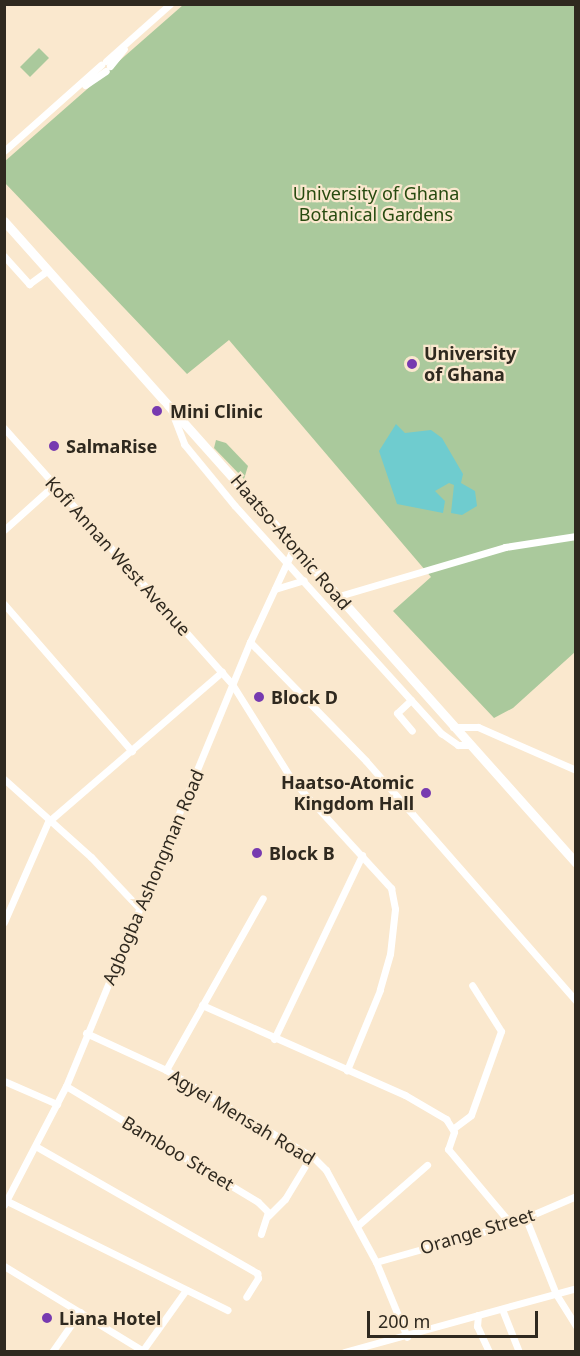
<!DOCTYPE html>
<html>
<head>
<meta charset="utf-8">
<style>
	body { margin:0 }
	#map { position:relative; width:580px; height:1356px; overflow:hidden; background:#fae8ce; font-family:"Noto Sans",sans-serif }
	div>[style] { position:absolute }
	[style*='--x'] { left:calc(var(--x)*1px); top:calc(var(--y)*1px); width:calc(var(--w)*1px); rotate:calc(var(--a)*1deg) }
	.green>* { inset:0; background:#aac99c }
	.water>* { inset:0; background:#6fcccf }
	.minor>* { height:7px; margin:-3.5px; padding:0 3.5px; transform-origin:3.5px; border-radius:3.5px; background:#fff }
	.major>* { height:9px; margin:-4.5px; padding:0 4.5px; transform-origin:4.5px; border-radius:4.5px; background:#fff }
	.dots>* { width:16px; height:16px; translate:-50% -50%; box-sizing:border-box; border:3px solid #fae8ce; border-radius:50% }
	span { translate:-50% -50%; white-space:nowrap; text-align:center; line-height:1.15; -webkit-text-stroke:4.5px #fae8ce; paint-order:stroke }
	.park-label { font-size:18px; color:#274a0f }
	.poi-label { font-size:18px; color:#2f291f; font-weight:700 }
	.left { translate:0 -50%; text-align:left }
	.right { translate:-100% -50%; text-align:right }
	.street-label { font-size:18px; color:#2f291f }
	.frame { position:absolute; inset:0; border:6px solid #2f291f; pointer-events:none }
	.scale { position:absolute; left:367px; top:1311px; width:171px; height:27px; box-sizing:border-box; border:3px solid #2f291f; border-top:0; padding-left:8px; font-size:18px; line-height:21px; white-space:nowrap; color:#2f291f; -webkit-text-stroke:4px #fae8ce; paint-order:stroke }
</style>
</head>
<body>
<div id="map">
	<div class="green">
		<i style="clip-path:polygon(183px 5px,575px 5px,575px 652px,513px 708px,494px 718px,393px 611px,431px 577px,229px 340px,187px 374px,5px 183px,4px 162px)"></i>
		<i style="clip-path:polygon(39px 48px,49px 58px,30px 77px,20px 67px)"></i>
		<i style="clip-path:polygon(216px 440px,226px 443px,248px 466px,244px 479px,214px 448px)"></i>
	</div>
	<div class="water">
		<i style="clip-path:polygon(396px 424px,405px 433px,431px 430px,442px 438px,463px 474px,461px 483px,475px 491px,477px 506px,462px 515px,451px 513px,454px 485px,449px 483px,435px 491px,445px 501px,443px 513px,397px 504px,379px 451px)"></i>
	</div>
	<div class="minor">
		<i style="--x:106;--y:61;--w:86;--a:-41.7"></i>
		<i style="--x:110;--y:66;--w:22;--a:-51"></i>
		<i style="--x:85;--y:85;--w:25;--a:-34"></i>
		<i style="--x:4;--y:151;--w:130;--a:-41.6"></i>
		<i style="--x:4;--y:256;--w:38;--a:48"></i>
		<i style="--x:29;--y:284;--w:24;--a:-36"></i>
		<i style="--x:170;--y:407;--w:40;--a:69"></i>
		<i style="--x:184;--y:444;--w:80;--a:50.6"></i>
		<i style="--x:235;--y:506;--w:307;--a:47.8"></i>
		<i style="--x:441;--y:733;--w:21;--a:35"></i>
		<i style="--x:458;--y:745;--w:12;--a:0"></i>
		<i style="--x:4;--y:428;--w:343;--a:48.3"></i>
		<i style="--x:232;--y:684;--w:113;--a:58"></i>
		<i style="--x:292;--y:780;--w:147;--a:47.5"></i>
		<i style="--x:391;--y:888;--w:21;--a:79"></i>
		<i style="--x:395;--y:909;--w:45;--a:96.3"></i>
		<i style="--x:390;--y:954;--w:37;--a:106"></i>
		<i style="--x:380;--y:990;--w:87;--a:112.4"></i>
		<i style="--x:4;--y:530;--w:69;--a:-42"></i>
		<i style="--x:275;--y:589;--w:30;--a:-17"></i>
		<i style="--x:339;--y:596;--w:173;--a:-16.4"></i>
		<i style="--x:505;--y:547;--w:72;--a:-8.8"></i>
		<i style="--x:4;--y:604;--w:195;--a:49"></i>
		<i style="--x:250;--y:642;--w:166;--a:45.7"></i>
		<i style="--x:366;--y:761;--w:319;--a:48.8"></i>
		<i style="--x:411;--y:700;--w:19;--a:137"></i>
		<i style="--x:397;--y:713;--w:23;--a:50"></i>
		<i style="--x:453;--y:727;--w:25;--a:0"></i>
		<i style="--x:478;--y:727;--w:107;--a:23.7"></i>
		<i style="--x:4;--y:779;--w:117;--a:41.9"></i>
		<i style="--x:91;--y:857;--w:71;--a:46.7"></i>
		<i style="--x:4;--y:922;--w:109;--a:-66.3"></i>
		<i style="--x:48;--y:822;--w:230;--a:-40.8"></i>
		<i style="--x:202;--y:1005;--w:222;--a:23.9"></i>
		<i style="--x:405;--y:1095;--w:48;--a:30.3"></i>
		<i style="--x:446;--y:1119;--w:15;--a:58"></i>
		<i style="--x:454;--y:1132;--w:18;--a:109"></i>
		<i style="--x:448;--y:1149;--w:98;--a:50"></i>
		<i style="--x:86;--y:1033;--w:88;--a:24.8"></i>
		<i style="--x:166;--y:1070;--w:172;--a:30.7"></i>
		<i style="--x:314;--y:1158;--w:17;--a:45"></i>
		<i style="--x:326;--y:1170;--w:105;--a:61.5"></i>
		<i style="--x:376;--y:1262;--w:81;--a:67.5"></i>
		<i style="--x:274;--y:1039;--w:204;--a:-64.4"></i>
		<i style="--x:166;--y:1070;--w:197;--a:-60.6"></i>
		<i style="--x:4;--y:1081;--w:58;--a:23.5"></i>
		<i style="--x:66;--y:1086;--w:224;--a:31.1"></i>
		<i style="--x:258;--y:1202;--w:14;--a:45"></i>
		<i style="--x:268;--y:1212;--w:23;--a:108"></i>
		<i style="--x:454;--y:1128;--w:21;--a:-37"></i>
		<i style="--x:471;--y:1115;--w:89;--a:-70.3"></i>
		<i style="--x:501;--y:1031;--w:54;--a:-122.2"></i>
		<i style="--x:37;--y:1147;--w:254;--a:29.8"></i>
		<i style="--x:257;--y:1273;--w:5;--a:79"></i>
		<i style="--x:258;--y:1278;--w:22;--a:122"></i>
		<i style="--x:7;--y:1201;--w:246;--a:26.3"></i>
		<i style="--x:4;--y:1205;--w:134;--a:-62.5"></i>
		<i style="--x:66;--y:1086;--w:481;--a:-67.5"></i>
		<i style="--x:250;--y:642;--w:107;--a:-65.1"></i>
		<i style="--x:268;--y:1216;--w:24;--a:-45"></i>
		<i style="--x:285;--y:1199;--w:50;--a:-58.8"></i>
		<i style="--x:526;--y:1219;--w:81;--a:68.2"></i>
		<i style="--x:556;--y:1294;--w:38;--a:58"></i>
		<i style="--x:357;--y:1226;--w:93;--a:-41.1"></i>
		<i style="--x:376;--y:1262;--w:140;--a:-15.7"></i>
		<i style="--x:511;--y:1224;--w:71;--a:-23.3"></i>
		<i style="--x:4;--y:1266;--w:165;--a:31.4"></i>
		<i style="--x:502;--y:1309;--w:46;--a:68.4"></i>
		<i style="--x:478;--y:1315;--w:11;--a:95"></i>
		<i style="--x:477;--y:1326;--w:29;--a:65"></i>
		<i style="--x:143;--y:1350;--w:74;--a:-54.4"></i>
		<i style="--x:52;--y:1352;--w:49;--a:-55"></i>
		<i style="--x:344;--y:1352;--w:241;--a:-15.4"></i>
	</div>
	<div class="major">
		<i style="--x:4;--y:221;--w:860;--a:48.3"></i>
	</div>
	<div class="dots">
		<i style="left:412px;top:364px;background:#773ab0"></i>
		<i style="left:157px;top:411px;background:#773ab0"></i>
		<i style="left:54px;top:446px;background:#773ab0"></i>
		<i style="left:259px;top:697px;background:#773ab0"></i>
		<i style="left:426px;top:793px;background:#773ab0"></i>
		<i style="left:257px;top:853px;background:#773ab0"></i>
		<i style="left:47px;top:1318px;background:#773ab0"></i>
	</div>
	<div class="park-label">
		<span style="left:376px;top:204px">University of Ghana<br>Botanical Gardens</span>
	</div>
	<div class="poi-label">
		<span class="left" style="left:424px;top:364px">University<br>of Ghana</span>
		<span class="left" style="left:170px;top:411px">Mini Clinic</span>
		<span class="left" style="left:66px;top:446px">SalmaRise</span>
		<span class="left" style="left:271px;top:697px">Block D</span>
		<span class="right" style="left:414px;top:793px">Haatso-Atomic<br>Kingdom Hall</span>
		<span class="left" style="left:269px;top:853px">Block B</span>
		<span class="left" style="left:59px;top:1318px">Liana Hotel</span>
	</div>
	<div class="street-label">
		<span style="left:291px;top:542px;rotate:49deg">Haatso-Atomic Road</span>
		<span style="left:118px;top:556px;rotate:48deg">Kofi Annan West Avenue</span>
		<span style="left:153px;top:877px;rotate:-67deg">Agbogba Ashongman Road</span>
		<span style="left:242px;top:1117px;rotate:31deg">Agyei Mensah Road</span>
		<span style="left:178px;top:1153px;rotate:31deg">Bamboo Street</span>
		<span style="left:477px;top:1231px;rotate:-17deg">Orange Street</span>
	</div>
	<div class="frame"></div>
	<div class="scale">200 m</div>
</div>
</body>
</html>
